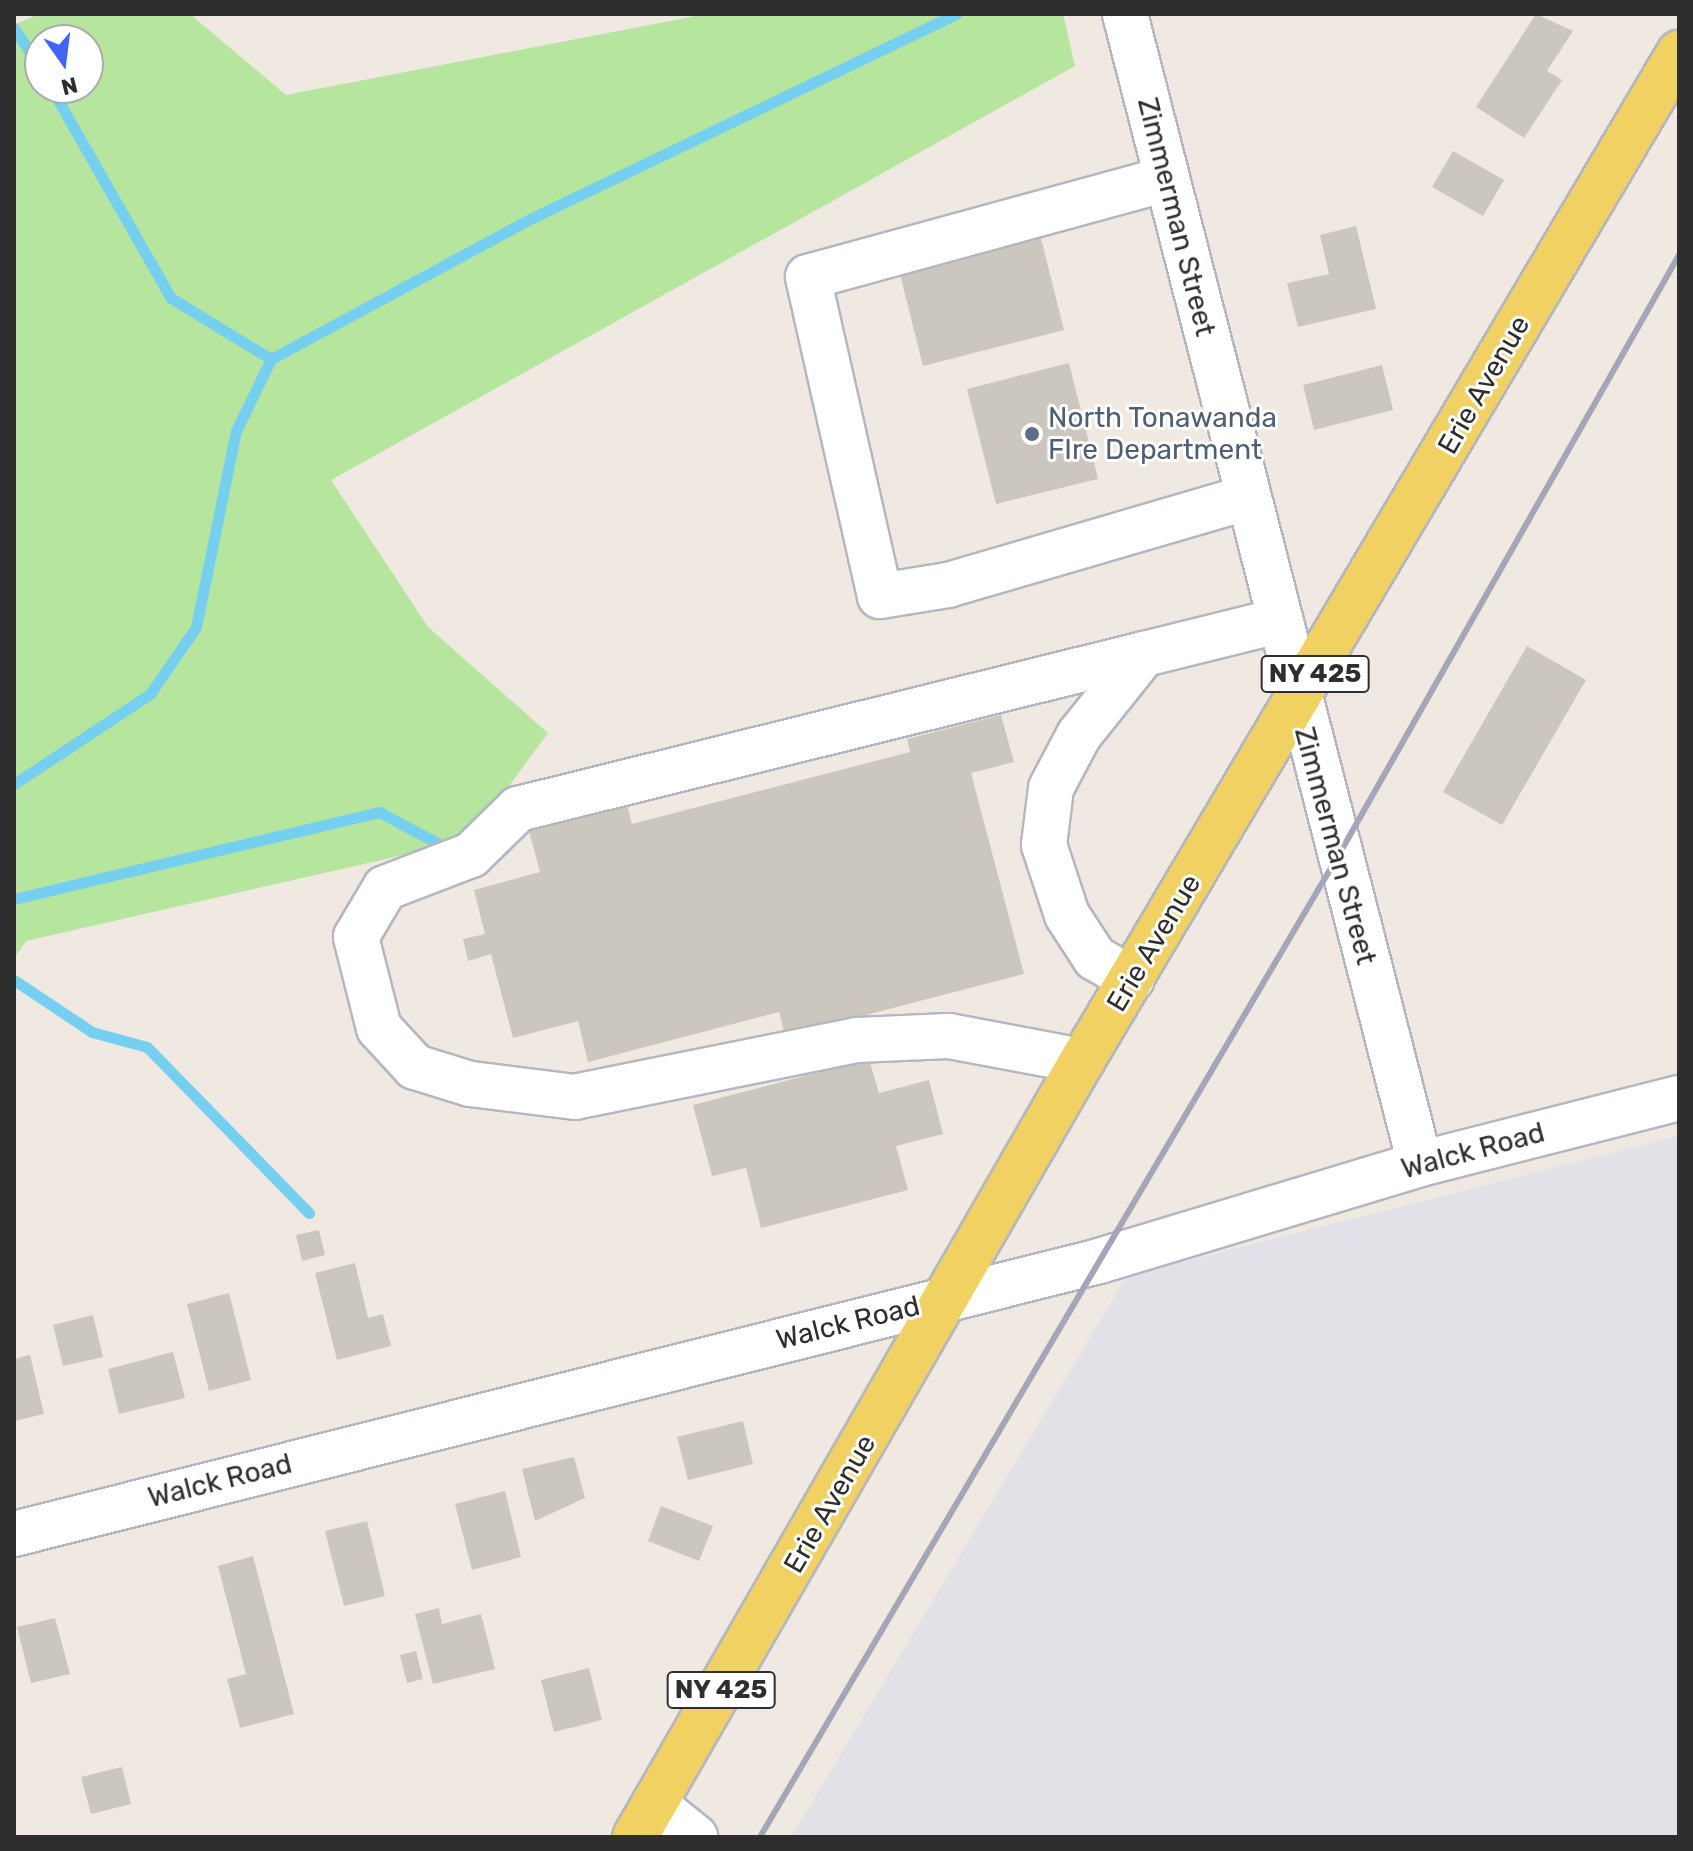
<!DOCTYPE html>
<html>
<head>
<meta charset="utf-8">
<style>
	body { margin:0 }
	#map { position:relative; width:1693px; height:1851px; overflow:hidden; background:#efe9e1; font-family:Rubik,sans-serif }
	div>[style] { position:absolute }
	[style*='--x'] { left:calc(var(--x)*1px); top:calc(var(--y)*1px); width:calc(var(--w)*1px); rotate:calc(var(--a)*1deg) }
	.industrial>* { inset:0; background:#e3e1e8 }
	.green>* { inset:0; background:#b6e59e }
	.stream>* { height:11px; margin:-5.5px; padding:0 5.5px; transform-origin:5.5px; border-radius:5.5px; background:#75cff0 }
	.building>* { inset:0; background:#cbc7bf }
	.roads { filter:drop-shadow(2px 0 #b4b7c1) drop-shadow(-2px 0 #b4b7c1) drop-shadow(0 2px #b4b7c1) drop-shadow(0 -2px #b4b7c1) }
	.minor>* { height:44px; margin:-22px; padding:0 22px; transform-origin:22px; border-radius:22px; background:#fff }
	.major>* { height:44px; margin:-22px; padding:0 22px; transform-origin:22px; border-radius:22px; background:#f2d163 }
	.rail>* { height:6px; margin:-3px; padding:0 3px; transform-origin:3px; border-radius:3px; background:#a3a6b8 }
	.dots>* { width:22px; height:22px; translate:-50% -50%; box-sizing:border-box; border:4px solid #fff; border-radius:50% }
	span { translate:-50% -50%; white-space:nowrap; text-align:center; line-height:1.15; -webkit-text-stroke:6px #fff; paint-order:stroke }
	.shield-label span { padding:2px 6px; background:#fff; border:2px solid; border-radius:6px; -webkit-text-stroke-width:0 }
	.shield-label { font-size:26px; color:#2e2e2e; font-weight:700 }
	.street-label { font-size:28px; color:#2e2e2e }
	.service-label { font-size:28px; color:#4e5e75 }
	.left { translate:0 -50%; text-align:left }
	.frame { position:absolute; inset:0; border:16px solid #2e2e2e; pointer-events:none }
	.north { position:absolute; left:24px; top:24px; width:80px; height:80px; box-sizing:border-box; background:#fff; border:2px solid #ababab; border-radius:50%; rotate:166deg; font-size:22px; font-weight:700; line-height:32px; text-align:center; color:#2e2e2e }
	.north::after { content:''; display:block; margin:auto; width:28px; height:36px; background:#4264fb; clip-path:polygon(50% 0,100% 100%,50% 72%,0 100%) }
</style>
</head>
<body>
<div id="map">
	<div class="industrial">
		<i style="clip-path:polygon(1679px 1136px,1679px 1837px,791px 1837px,1127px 1276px)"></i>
	</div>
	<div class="green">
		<i style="clip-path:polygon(evenodd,39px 14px,190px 14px,286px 95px,706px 14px,1063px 14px,1075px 66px,331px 480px,428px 627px,548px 733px,469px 840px,26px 941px,14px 958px,14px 25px,39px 14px,40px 40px,88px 40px,88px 88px,40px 88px,40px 40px)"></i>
	</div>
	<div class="stream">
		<i style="--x:14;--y:28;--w:48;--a:57"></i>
		<i style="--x:51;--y:88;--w:242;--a:60.3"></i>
		<i style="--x:171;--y:298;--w:117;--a:31.4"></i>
		<i style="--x:14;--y:784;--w:163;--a:-33.5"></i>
		<i style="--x:150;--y:694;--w:81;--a:-55.5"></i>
		<i style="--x:196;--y:627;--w:200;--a:-78.5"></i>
		<i style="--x:236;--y:431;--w:80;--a:-64.1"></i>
		<i style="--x:271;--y:359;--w:297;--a:-28.4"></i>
		<i style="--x:532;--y:218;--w:471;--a:-25.7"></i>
		<i style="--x:14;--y:899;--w:375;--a:-13.4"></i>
		<i style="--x:379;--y:812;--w:70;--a:28"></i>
		<i style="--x:14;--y:980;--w:94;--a:33.7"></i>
		<i style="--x:92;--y:1032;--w:57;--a:15.3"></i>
		<i style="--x:147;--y:1047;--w:232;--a:45.7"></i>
	</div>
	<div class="building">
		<i style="clip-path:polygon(1536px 14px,1573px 31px,1547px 71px,1562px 80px,1524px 138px,1476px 107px)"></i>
		<i style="clip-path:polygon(1453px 151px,1504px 180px,1483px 216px,1432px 187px)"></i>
		<i style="clip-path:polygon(1356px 226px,1376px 309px,1298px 327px,1287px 283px,1329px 274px,1320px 235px)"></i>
		<i style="clip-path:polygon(1039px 230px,1064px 330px,923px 366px,898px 266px)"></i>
		<i style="clip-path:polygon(1069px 363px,1098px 479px,996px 504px,967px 389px)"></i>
		<i style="clip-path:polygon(1382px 365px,1393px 410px,1314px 430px,1303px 385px)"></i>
		<i style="clip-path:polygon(1527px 646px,1586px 680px,1502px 825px,1443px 792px)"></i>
		<i style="clip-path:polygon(1001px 715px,1014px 762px,971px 773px,1024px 974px,785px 1036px,779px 1012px,588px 1062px,578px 1021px,513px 1038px,491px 954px,468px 961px,463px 939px,485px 934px,474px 890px,540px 872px,525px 816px,623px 790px,632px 824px,910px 752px,907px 739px)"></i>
		<i style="clip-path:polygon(869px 1059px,879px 1093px,929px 1080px,943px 1134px,896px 1146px,908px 1190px,761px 1228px,746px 1168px,712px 1176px,693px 1105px)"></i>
		<i style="clip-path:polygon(319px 1230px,325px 1255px,302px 1261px,296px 1235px)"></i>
		<i style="clip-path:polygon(355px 1263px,368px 1318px,383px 1314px,391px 1346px,337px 1360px,315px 1273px)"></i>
		<i style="clip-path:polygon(229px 1293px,251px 1380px,209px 1391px,187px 1304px)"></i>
		<i style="clip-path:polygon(93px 1315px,103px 1357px,63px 1366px,53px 1325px)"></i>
		<i style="clip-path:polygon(173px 1352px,185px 1398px,119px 1414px,108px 1369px)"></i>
		<i style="clip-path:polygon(30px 1355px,44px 1414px,14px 1421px,14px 1359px)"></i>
		<i style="clip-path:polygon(743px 1421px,753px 1464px,688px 1480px,677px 1437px)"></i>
		<i style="clip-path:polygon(574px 1457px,585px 1498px,535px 1521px,522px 1469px)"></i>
		<i style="clip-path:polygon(505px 1491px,521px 1557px,472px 1570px,455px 1504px)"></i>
		<i style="clip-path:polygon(661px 1506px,713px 1526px,699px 1561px,648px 1541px)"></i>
		<i style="clip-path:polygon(367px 1521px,385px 1596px,344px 1606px,325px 1531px)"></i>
		<i style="clip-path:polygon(253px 1556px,294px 1714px,240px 1728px,227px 1679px,246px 1674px,218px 1566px)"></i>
		<i style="clip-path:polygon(439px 1608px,442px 1624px,481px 1614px,495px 1669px,433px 1684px,415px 1614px)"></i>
		<i style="clip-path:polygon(55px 1618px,70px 1674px,31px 1683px,17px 1627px)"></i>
		<i style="clip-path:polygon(416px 1651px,423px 1679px,407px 1683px,400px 1655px)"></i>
		<i style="clip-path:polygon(589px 1668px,602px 1720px,554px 1732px,541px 1680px)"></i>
		<i style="clip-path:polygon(122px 1767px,131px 1804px,91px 1814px,81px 1777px)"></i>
	</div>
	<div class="roads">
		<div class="minor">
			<i style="--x:1125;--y:14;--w:1187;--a:75.61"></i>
			<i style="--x:1166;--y:179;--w:371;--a:164.7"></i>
			<i style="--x:808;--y:277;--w:327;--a:77.3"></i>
			<i style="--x:880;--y:596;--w:69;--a:-9.2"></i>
			<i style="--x:948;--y:585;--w:313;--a:-16.3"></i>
			<i style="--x:1132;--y:979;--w:43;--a:-150.4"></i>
			<i style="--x:1095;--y:958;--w:51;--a:-123.1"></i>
			<i style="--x:1067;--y:915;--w:74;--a:-108.2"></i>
			<i style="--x:1044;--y:845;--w:57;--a:-83"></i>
			<i style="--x:1051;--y:788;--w:60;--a:-62.2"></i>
			<i style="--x:1079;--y:735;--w:104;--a:-51.3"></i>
			<i style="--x:1144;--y:654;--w:137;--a:-13.9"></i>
			<i style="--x:1082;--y:1061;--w:136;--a:-169.4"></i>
			<i style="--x:948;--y:1036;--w:91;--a:177.5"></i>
			<i style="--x:857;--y:1040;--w:288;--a:168.6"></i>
			<i style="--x:575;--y:1097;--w:106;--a:-172.9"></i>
			<i style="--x:470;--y:1084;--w:58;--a:-162.8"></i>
			<i style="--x:415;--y:1067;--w:53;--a:-132.7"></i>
			<i style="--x:379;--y:1028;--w:94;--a:-104.2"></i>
			<i style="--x:356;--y:937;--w:57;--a:-59.4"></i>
			<i style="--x:385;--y:888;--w:92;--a:-21"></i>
			<i style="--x:471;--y:855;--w:66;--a:-44.4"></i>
			<i style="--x:518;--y:809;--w:645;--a:-13.91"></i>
			<i style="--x:14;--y:1534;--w:1119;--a:-14.12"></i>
			<i style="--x:1099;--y:1261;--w:335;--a:-16.8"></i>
			<i style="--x:1420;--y:1164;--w:267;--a:-14.3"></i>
			<i style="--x:654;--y:1804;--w:53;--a:38.8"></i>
		</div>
		<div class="major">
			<i style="--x:635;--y:1837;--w:896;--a:-60.06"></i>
			<i style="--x:1082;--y:1061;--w:1172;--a:-59.36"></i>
		</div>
	</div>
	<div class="rail">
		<i style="--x:760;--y:1837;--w:1136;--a:-59.49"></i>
		<i style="--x:1337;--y:858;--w:693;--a:-60.44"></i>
	</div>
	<div class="dots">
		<i style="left:1032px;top:434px;background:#5c6f8a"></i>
	</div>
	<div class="shield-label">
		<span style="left:1315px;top:674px">NY 425</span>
		<span style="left:721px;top:1690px">NY 425</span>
	</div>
	<div class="street-label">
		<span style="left:1176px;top:217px;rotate:76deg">Zimmerman Street</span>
		<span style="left:1484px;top:385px;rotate:-60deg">Erie Avenue</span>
		<span style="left:1335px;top:846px;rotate:75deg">Zimmerman Street</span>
		<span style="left:1154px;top:943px;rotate:-59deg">Erie Avenue</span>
		<span style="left:1473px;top:1151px;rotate:-15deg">Walck Road</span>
		<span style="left:848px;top:1323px;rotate:-14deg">Walck Road</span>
		<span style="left:220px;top:1481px;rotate:-14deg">Walck Road</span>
		<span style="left:830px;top:1504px;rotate:-60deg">Erie Avenue</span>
	</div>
	<div class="service-label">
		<span class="left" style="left:1048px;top:434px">North Tonawanda<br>FIre Department</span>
	</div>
	<div class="frame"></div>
	<div class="north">N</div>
</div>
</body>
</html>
